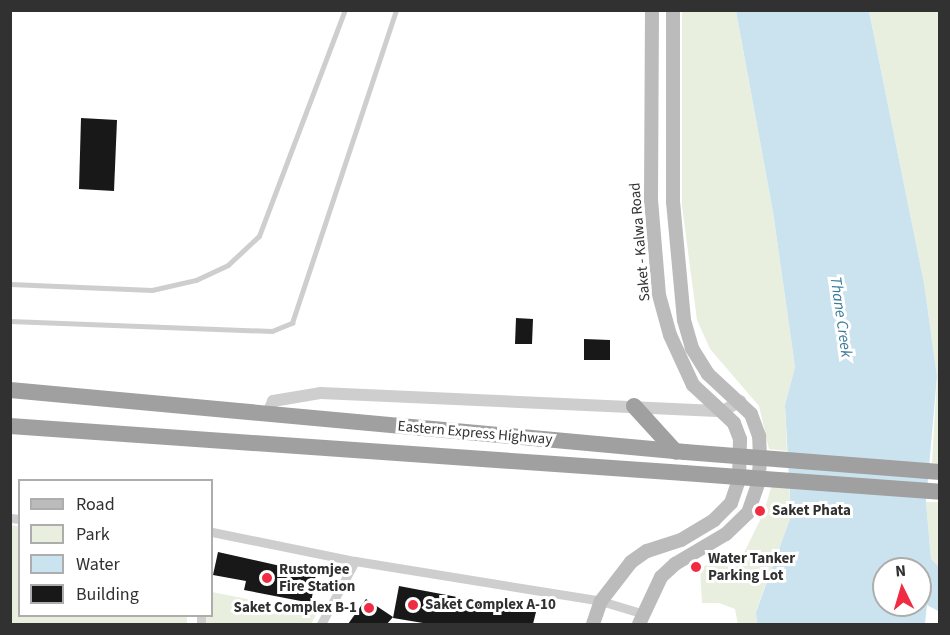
<!DOCTYPE html>
<html>
<head>
<meta charset="utf-8">
<style>
	body { margin:0 }
	#map { position:relative; width:950px; height:635px; overflow:hidden; background:#fff; font-family:"Source Sans 3",sans-serif }
	div>[style] { position:absolute }
	[style*='--x'] { left:calc(var(--x)*1px); top:calc(var(--y)*1px); width:calc(var(--w)*1px); rotate:calc(var(--a)*1deg) }
	.green>* { inset:0; background:#e8efdf }
	.water>* { inset:0; background:#cbe3ef }
	.building>* { inset:0; background:#181818 }
	.service>* { height:4.5px; margin:-2.25px; padding:0 2.25px; transform-origin:2.25px; border-radius:2.25px; background:#cecece }
	.minor>* { height:9px; margin:-4.5px; padding:0 4.5px; transform-origin:4.5px; border-radius:4.5px; background:#cecece }
	.tertiary>* { height:12px; margin:-6px; padding:0 6px; transform-origin:6px; border-radius:6px; background:#cecece }
	.secondary>* { height:14px; margin:-7px; padding:0 7px; transform-origin:7px; border-radius:7px; background:#bbb }
	.trunk>* { height:16px; margin:-8px; padding:0 8px; transform-origin:8px; border-radius:8px; background:#a0a0a0 }
	.trunk-bridge>* { height:16px; margin:-8px; padding:0 8px; transform-origin:8px; border-radius:8px; background:#a0a0a0 }
	.dots>* { width:16px; height:16px; translate:-50% -50%; box-sizing:border-box; border:3px solid #fff; border-radius:50% }
	span { translate:-50% -50%; white-space:nowrap; text-align:center; line-height:1.15; -webkit-text-stroke:6px #fff; paint-order:stroke }
	.street-label { font-size:15px; color:#313131 }
	.poi-label { font-size:15px; color:#313131; font-weight:700 }
	.left { translate:0 -50%; text-align:left }
	.right { translate:-100% -50%; text-align:right }
	.water-label { font-size:16px; color:#39799a; font-style:italic }
	.frame { position:absolute; inset:0; border:12px solid #313131; pointer-events:none }
	.legend { position:absolute; left:18px; top:479px; width:195px; height:138px; box-sizing:border-box; background:#fff; border:2px solid #adadad; margin:0; padding:8px 10px; list-style:none; font-size:18px; color:#313131 }
	.legend li { display:flex; align-items:center; gap:12px; height:30px }
	.legend b { width:30px; border:2px solid #adadad }
	.north { position:absolute; left:872px; top:557px; width:60px; height:60px; box-sizing:border-box; background:#fff; border:2px solid #adadad; border-radius:50%; rotate:355deg; font-size:16px; font-weight:700; line-height:24px; text-align:center; color:#313131 }
	.north::after { content:''; display:block; margin:auto; width:21px; height:27px; background:#f02c43; clip-path:polygon(50% 0,100% 100%,50% 72%,0 100%) }
</style>
</head>
<body>
<div id="map">
	<div class="green">
		<i style="clip-path:polygon(682px 11px,736px 11px,773px 212px,795px 367px,785px 405px,787px 451px,769px 449px,759px 406px,710px 349px,697px 320px,682px 206px)"></i>
		<i style="clip-path:polygon(869px 11px,939px 11px,939px 464px,932px 463px,937px 376px,924px 283px)"></i>
		<i style="clip-path:polygon(772px 484px,789px 486px,791px 516px,756px 611px,757px 624px,738px 624px,735px 609px,719px 603px,702px 603px,700px 568px,719px 560px,741px 559px,764px 512px)"></i>
		<i style="clip-path:polygon(926px 502px,939px 502px,939px 567px,931px 560px)"></i>
		<i style="clip-path:polygon(10px 525px,19px 526px,20px 616px,187px 616px,187px 624px,11px 624px)"></i>
		<i style="clip-path:polygon(212px 592px,317px 613px,311px 624px,206px 624px,206px 616px,212px 616px)"></i>
	</div>
	<div class="water">
		<i style="clip-path:polygon(evenodd,736px 11px,869px 11px,924px 283px,937px 376px,926px 502px,931px 559px,939px 567px,940px 612px,927px 605px,925px 624px,757px 624px,756px 612px,791px 516px,785px 405px,795px 367px,773px 212px,736px 11px,884px 569px,920px 569px,920px 605px,884px 605px,884px 569px)"></i>
	</div>
	<div class="building">
		<i style="clip-path:polygon(81px 118px,117px 120px,114px 191px,79px 189px)"></i>
		<i style="clip-path:polygon(516px 318px,533px 319px,532px 344px,515px 344px)"></i>
		<i style="clip-path:polygon(584px 339px,610px 340px,610px 360px,584px 360px)"></i>
		<i style="clip-path:polygon(218px 552px,316px 574px,311px 603px,244px 590px,246px 581px,213px 575px)"></i>
		<i style="clip-path:polygon(399px 586px,536px 612px,533px 624px,429px 624px,393px 618px)"></i>
		<i style="clip-path:polygon(366px 599px,393px 617px,387px 624px,348px 624px)"></i>
	</div>
	<div class="service">
		<i style="--x:10;--y:284;--w:142;--a:2.4"></i>
		<i style="--x:152;--y:290;--w:45;--a:-12.8"></i>
		<i style="--x:196;--y:280;--w:35;--a:-25"></i>
		<i style="--x:228;--y:265;--w:42;--a:-43.1"></i>
		<i style="--x:259;--y:236;--w:242;--a:-69.2"></i>
		<i style="--x:10;--y:321;--w:262;--a:2.2"></i>
		<i style="--x:272;--y:331;--w:22;--a:-22"></i>
		<i style="--x:292;--y:323;--w:330;--a:-71.6"></i>
	</div>
	<div class="minor">
		<i style="--x:10;--y:518;--w:10;--a:6"></i>
		<i style="--x:212;--y:532;--w:146;--a:11.5"></i>
		<i style="--x:355;--y:561;--w:249;--a:9.2"></i>
		<i style="--x:601;--y:601;--w:45;--a:16.8"></i>
		<i style="--x:201;--y:624;--w:8;--a:-90"></i>
		<i style="--x:321;--y:624;--w:72;--a:-61.6"></i>
	</div>
	<div class="tertiary">
		<i style="--x:268;--y:413;--w:13;--a:-67"></i>
		<i style="--x:273;--y:401;--w:49;--a:-9.5"></i>
		<i style="--x:321;--y:393;--w:402;--a:2.6"></i>
		<i style="--x:723;--y:411;--w:20;--a:-30"></i>
	</div>
	<div class="secondary">
		<i style="--x:593;--y:624;--w:24;--a:-71"></i>
		<i style="--x:601;--y:601;--w:49;--a:-52.4"></i>
		<i style="--x:631;--y:562;--w:19;--a:-35"></i>
		<i style="--x:647;--y:551;--w:36;--a:-18"></i>
		<i style="--x:681;--y:540;--w:39;--a:-31"></i>
		<i style="--x:714;--y:520;--w:24;--a:-45"></i>
		<i style="--x:731;--y:503;--w:24;--a:-71"></i>
		<i style="--x:739;--y:480;--w:41;--a:-88.6"></i>
		<i style="--x:740;--y:439;--w:17;--a:-111"></i>
		<i style="--x:734;--y:423;--w:56;--a:-137.2"></i>
		<i style="--x:693;--y:385;--w:55;--a:-114.7"></i>
		<i style="--x:670;--y:335;--w:41;--a:-105.4"></i>
		<i style="--x:659;--y:295;--w:96;--a:-94.8"></i>
		<i style="--x:651;--y:199;--w:189;--a:-89.7"></i>
		<i style="--x:639;--y:624;--w:52;--a:-64.9"></i>
		<i style="--x:661;--y:577;--w:19;--a:-43"></i>
		<i style="--x:675;--y:564;--w:59;--a:-30.5"></i>
		<i style="--x:726;--y:534;--w:30;--a:-44"></i>
		<i style="--x:748;--y:513;--w:31;--a:-71"></i>
		<i style="--x:758;--y:484;--w:24;--a:-85"></i>
		<i style="--x:760;--y:460;--w:24;--a:-92"></i>
		<i style="--x:759;--y:436;--w:23;--a:-110"></i>
		<i style="--x:751;--y:414;--w:59;--a:-137.1"></i>
		<i style="--x:708;--y:374;--w:31;--a:-122"></i>
		<i style="--x:692;--y:348;--w:29;--a:-106"></i>
		<i style="--x:684;--y:320;--w:119;--a:-95.3"></i>
		<i style="--x:673;--y:202;--w:192;--a:-90"></i>
	</div>
	<div class="trunk">
		<i style="--x:10;--y:390;--w:678;--a:5.25"></i>
		<i style="--x:634;--y:406;--w:62;--a:47.6"></i>
		<i style="--x:10;--y:426;--w:676;--a:3.99"></i>
	</div>
	<div class="trunk-bridge">
		<i style="--x:685;--y:452;--w:256;--a:4.5"></i>
		<i style="--x:684;--y:473;--w:257;--a:4.2"></i>
	</div>
	<div class="dots">
		<i style="left:760px;top:511px;background:#f02c43"></i>
		<i style="left:696px;top:567px;background:#f02c43"></i>
		<i style="left:267px;top:578px;background:#f02c43"></i>
		<i style="left:413px;top:605px;background:#f02c43"></i>
		<i style="left:369px;top:608px;background:#f02c43"></i>
	</div>
	<div class="street-label">
		<span style="left:640px;top:242px;rotate:-95deg">Saket - Kalwa Road</span>
		<span style="left:475px;top:433px;rotate:5deg">Eastern Express Highway</span>
	</div>
	<div class="poi-label">
		<span class="left" style="left:772px;top:511px">Saket Phata</span>
		<span class="left" style="left:708px;top:567px">Water Tanker<br>Parking Lot</span>
		<span class="left" style="left:279px;top:578px">Rustomjee<br>Fire Station</span>
		<span class="left" style="left:425px;top:605px">Saket Complex A-10</span>
		<span class="right" style="left:357px;top:608px">Saket Complex B-1</span>
	</div>
	<div class="water-label">
		<span style="left:841px;top:317px;rotate:82deg">Thane Creek</span>
	</div>
	<div class="frame"></div>
	<ul class="legend">
	<li><b style="height:8px;background:#bbb"></b>Road</li>
	<li><b style="height:16px;background:#e8efdf"></b>Park</li>
	<li><b style="height:16px;background:#cbe3ef"></b>Water</li>
	<li><b style="height:16px;background:#181818"></b>Building</li>
	</ul>
	<div class="north">N</div>
</div>
</body>
</html>
